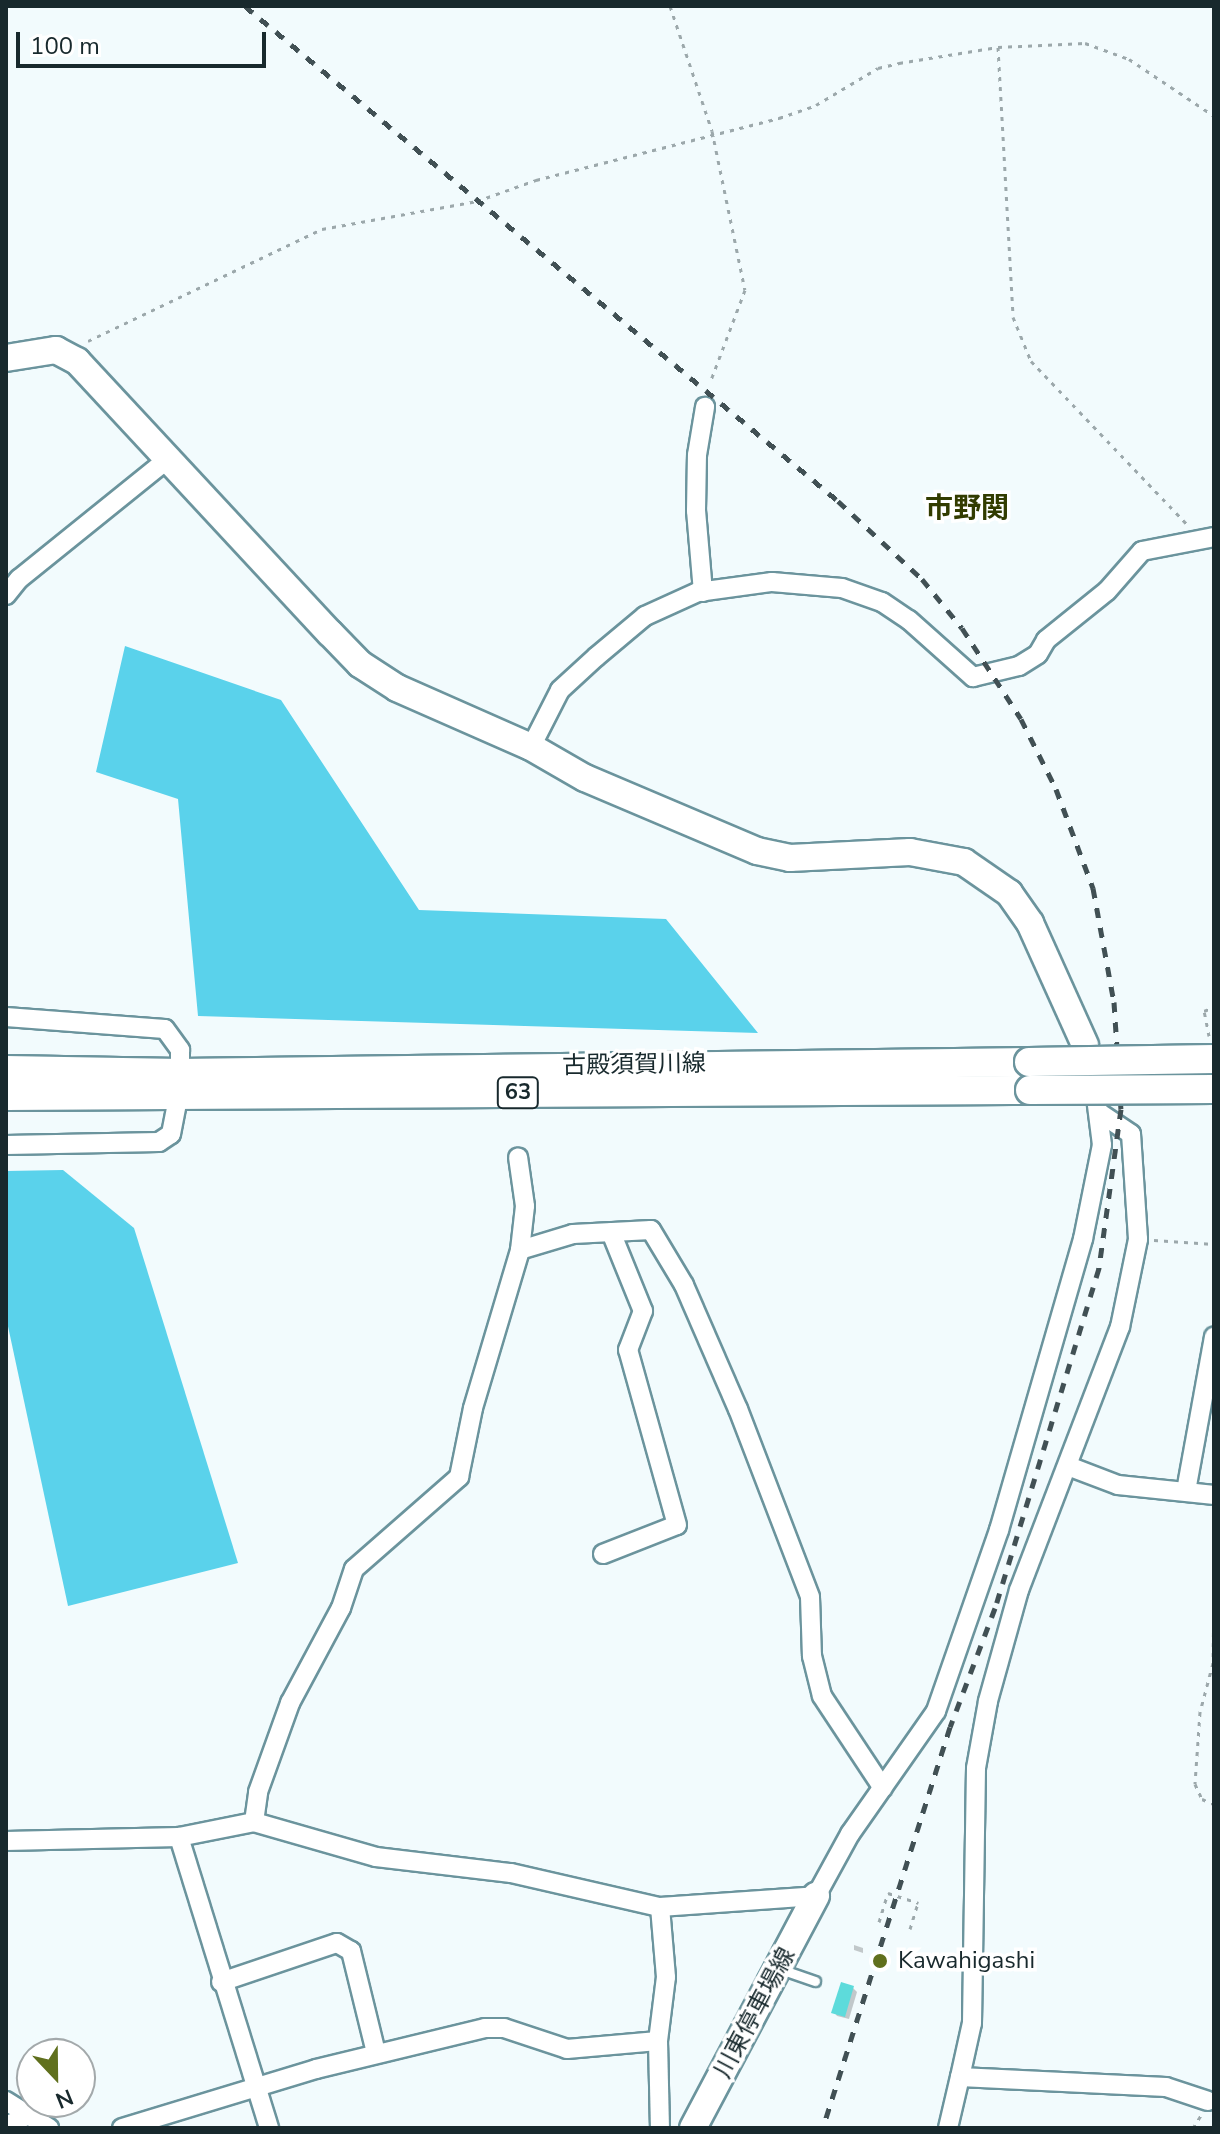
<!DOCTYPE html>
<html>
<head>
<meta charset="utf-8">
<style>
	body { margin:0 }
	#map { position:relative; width:1220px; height:2134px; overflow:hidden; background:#f2fbfd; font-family:"Nunito Sans","Noto Sans JP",sans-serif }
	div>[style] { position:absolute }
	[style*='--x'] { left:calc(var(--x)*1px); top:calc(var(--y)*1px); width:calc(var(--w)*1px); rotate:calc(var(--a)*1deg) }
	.forest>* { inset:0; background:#5ad2eb }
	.shadow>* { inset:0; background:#0003 }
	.building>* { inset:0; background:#5ddbdb }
	.path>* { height:3px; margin-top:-1.5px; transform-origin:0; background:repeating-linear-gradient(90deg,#9ca8ab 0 4px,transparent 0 10px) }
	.roads { filter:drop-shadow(2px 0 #6b949d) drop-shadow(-2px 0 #6b949d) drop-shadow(0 2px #6b949d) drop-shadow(0 -2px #6b949d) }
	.lane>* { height:9px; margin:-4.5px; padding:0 4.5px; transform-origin:4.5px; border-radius:4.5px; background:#fff }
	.street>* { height:18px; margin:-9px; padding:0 9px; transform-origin:9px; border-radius:9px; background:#fff }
	.secondary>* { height:26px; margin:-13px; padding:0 13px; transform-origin:13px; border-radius:13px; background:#fff }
	.primary>* { height:28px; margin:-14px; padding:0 14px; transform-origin:14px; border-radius:14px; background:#fff }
	.rail>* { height:5px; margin-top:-2.5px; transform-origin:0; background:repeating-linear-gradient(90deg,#415054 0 10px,transparent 0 20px) }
	.path-bridge>* { height:3px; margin-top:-1.5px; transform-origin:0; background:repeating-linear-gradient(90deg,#9ca8ab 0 4px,transparent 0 10px) }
	.bridges { filter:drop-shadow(2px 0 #6b949d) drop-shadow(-2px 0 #6b949d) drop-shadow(0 2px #6b949d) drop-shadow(0 -2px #6b949d) }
	.primary-bridge>* { height:28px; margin:-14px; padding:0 14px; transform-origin:14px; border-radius:14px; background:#fff }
	.dots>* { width:22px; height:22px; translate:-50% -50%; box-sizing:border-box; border:4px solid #fff; border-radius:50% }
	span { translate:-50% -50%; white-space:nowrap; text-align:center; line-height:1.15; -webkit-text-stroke:7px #fff; paint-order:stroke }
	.shield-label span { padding:2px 6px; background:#fff; border:2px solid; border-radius:6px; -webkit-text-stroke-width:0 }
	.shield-label { font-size:22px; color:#18292d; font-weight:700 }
	.street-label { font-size:24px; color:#18292d }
	.poi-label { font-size:24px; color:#18292d }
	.left { translate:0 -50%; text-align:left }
	.quarter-label { font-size:28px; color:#323c00; font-weight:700 }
	.frame { position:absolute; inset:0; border:8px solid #18292d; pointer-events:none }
	.north { position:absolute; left:16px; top:2038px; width:80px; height:80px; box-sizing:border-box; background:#fff; border:2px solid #a3a9ab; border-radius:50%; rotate:158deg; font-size:22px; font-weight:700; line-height:32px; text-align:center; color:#18292d }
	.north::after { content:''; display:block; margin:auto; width:28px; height:36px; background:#60701d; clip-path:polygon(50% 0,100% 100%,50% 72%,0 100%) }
	.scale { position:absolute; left:16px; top:32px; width:250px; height:36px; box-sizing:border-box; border:4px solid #18292d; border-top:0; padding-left:10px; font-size:24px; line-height:28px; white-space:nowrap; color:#18292d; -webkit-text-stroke:6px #fff; paint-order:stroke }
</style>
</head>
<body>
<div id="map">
	<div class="forest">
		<i style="clip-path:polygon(125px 646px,281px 700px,419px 910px,666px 919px,758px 1033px,198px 1016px,178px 799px,96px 772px)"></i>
		<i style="clip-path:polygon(63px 1170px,134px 1228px,238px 1563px,68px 1606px,6px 1317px,6px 1171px)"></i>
	</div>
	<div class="shadow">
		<i style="clip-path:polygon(854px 1945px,863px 1948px,863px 1953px,854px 1950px)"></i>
		<i style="clip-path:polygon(853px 1988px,857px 1992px,849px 2019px,837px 2016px,834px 2012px)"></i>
	</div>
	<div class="building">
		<i style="clip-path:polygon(841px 1982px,854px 1986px,845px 2017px,831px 2013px)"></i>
	</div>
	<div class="path">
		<i style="--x:670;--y:6;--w:132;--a:71.4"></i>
		<i style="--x:712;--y:131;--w:162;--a:78.3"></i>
		<i style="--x:745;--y:290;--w:96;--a:110.7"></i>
		<i style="--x:998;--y:47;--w:270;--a:86.8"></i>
		<i style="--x:1013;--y:317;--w:48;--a:67.8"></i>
		<i style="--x:1031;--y:361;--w:226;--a:46.3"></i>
		<i style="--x:88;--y:341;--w:259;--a:-25.6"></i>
		<i style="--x:322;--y:229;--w:158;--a:-10.2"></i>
		<i style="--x:477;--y:201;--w:63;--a:-19.6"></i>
		<i style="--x:536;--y:180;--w:251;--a:-14.3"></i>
		<i style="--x:779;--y:118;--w:39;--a:-19"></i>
		<i style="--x:816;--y:105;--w:72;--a:-30.8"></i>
		<i style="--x:878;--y:68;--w:22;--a:-13"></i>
		<i style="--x:899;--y:63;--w:100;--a:-9.2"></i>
		<i style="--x:998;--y:47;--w:87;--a:-2.6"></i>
		<i style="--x:1085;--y:43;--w:47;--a:20"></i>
		<i style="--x:1129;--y:59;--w:102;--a:33.8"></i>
		<i style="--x:1209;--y:1036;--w:25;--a:-101"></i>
		<i style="--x:1204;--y:1011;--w:11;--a:-22"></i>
		<i style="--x:1154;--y:1240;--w:60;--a:3.8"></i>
		<i style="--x:1214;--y:1593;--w:70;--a:90.8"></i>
		<i style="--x:1213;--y:1663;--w:51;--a:104.9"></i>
		<i style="--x:1200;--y:1712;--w:72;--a:94"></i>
		<i style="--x:1195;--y:1784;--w:17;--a:65"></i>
		<i style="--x:1202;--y:1799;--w:13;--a:23"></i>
		<i style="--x:879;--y:1922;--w:30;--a:-73"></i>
		<i style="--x:910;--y:1929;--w:27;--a:-73"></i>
		<i style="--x:1193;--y:2128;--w:15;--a:-58"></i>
	</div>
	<div class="roads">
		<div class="lane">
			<i style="--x:780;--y:1969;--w:37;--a:19"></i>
		</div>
		<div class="street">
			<i style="--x:703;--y:592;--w:81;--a:-94.9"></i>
			<i style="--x:696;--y:511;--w:56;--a:-89"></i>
			<i style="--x:697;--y:455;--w:49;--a:-80.5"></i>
			<i style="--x:6;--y:595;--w:21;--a:-51"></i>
			<i style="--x:19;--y:579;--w:194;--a:-38.9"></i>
			<i style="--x:531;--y:747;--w:64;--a:-63"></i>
			<i style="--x:560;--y:690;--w:49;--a:-42.5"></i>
			<i style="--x:596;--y:657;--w:64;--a:-39.9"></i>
			<i style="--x:645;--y:616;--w:58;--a:-24.4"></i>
			<i style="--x:698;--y:592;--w:75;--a:-7.7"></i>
			<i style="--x:772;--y:582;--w:70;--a:4.9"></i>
			<i style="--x:842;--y:588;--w:42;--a:19.3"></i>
			<i style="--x:882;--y:602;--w:32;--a:34"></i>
			<i style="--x:909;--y:620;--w:86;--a:41.7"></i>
			<i style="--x:973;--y:677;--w:47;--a:-13.4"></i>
			<i style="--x:1019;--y:666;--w:22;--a:-32"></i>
			<i style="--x:1038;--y:654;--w:16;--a:-60"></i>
			<i style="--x:1046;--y:640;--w:78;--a:-38.8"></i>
			<i style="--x:1107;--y:591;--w:53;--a:-48.8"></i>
			<i style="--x:1142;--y:551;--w:73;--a:-11"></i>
			<i style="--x:6;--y:1017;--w:159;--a:4.3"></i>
			<i style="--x:165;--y:1029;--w:26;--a:54"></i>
			<i style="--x:180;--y:1050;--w:23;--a:90"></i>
			<i style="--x:6;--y:1145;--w:153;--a:-1.1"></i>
			<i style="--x:159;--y:1142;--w:14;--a:-34"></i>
			<i style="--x:171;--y:1134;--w:42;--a:-79"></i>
			<i style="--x:520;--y:1250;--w:55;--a:-16.8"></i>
			<i style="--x:573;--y:1234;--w:78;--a:-2.9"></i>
			<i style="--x:651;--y:1230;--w:64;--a:59"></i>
			<i style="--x:684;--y:1285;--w:135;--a:66.5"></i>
			<i style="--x:738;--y:1409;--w:201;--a:69"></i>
			<i style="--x:810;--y:1597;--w:59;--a:88.1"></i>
			<i style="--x:812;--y:1656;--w:41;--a:76"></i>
			<i style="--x:822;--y:1696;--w:110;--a:56.5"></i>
			<i style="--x:1068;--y:1466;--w:53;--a:20.8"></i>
			<i style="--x:1118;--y:1485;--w:97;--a:5.9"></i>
			<i style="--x:1186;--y:1491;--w:157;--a:-79.7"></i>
			<i style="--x:603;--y:1554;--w:79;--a:-21.4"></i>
			<i style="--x:677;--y:1525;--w:182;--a:-105.6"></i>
			<i style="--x:628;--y:1350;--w:42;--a:-69"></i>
			<i style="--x:643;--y:1311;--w:85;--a:-112.1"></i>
			<i style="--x:254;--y:1822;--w:30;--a:-82"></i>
			<i style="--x:258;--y:1792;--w:95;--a:-70.2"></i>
			<i style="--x:290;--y:1703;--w:108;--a:-61.8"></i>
			<i style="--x:341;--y:1608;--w:41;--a:-71.6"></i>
			<i style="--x:354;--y:1569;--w:140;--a:-41.2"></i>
			<i style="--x:459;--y:1477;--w:70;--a:-78.5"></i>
			<i style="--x:473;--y:1408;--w:165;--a:-73.4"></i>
			<i style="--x:520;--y:1250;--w:44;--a:-83.5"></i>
			<i style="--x:525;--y:1206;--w:49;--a:-98.1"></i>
			<i style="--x:179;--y:1837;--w:305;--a:72.8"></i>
			<i style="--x:6;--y:1841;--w:173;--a:-1.3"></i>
			<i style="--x:179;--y:1837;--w:76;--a:-11.3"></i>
			<i style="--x:254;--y:1822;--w:127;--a:16"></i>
			<i style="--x:376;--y:1857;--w:136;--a:6.8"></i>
			<i style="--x:511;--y:1873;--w:153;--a:12.9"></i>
			<i style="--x:660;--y:1907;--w:156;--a:-4"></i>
			<i style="--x:816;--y:1896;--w:71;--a:-61.3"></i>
			<i style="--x:850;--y:1834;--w:150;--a:-55"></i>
			<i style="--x:936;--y:1711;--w:192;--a:-70.8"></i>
			<i style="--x:999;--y:1530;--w:303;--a:-73.9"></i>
			<i style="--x:1083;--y:1239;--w:96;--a:-78.6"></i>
			<i style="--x:1102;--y:1145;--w:64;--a:-97.2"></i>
			<i style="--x:221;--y:1982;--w:122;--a:-18.6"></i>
			<i style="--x:337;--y:1943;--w:16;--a:30"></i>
			<i style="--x:351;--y:1951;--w:105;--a:76.2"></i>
			<i style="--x:658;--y:2041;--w:87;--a:88.7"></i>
			<i style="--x:960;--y:2077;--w:55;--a:-77.5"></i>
			<i style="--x:972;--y:2023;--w:255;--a:-89.1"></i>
			<i style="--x:976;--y:1768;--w:68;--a:-79.8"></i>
			<i style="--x:988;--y:1701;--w:115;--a:-74.4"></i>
			<i style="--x:1019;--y:1590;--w:282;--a:-69"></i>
			<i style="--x:1120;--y:1327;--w:90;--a:-78.4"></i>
			<i style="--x:1138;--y:1239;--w:105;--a:-93.8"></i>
			<i style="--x:1131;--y:1134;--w:36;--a:-146"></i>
			<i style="--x:6;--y:2101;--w:51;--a:32.1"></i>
			<i style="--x:6;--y:2126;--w:28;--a:-26"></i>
			<i style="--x:122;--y:2128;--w:203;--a:-16.9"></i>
			<i style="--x:316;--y:2069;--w:174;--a:-13.6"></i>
			<i style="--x:485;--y:2028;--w:19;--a:0"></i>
			<i style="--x:504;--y:2028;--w:66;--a:18.4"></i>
			<i style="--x:567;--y:2049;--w:91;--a:-5"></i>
			<i style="--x:658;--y:2041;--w:64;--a:-82.9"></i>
			<i style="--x:666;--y:1977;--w:70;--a:-94.9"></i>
			<i style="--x:948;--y:2128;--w:52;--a:-76.8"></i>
			<i style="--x:960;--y:2077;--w:206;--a:2.8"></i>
			<i style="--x:1166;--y:2087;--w:44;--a:18.4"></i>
		</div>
		<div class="secondary">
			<i style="--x:6;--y:358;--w:51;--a:-9.1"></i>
			<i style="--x:56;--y:350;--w:24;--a:28"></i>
			<i style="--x:77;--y:361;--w:371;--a:47.1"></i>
			<i style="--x:330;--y:633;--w:43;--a:45.9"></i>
			<i style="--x:360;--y:664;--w:44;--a:33"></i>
			<i style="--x:397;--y:688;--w:146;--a:23.8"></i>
			<i style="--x:531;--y:747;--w:62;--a:29.9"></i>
			<i style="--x:585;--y:778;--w:187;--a:23"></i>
			<i style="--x:757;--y:851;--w:34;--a:12"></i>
			<i style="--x:790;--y:858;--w:120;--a:-2.9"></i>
			<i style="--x:910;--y:852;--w:55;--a:10.5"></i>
			<i style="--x:964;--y:862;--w:55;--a:34.6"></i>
			<i style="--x:1009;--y:893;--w:37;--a:55"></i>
			<i style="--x:1030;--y:923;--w:134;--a:65.7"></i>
			<i style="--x:693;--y:2128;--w:263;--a:-62.1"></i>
		</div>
		<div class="primary">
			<i style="--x:6;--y:1070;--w:174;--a:1"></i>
			<i style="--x:180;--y:1073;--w:849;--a:-0.74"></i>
			<i style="--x:6;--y:1096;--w:1024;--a:-0.34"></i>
		</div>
	</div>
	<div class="rail">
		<i style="--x:245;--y:6;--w:772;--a:39.85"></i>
		<i style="--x:838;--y:501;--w:115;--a:42.9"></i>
		<i style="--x:922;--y:579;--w:63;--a:50.8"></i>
		<i style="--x:962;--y:628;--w:108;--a:57"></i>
		<i style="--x:1021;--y:719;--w:78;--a:63.4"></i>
		<i style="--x:1056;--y:789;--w:106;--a:69.5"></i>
		<i style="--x:1093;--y:888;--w:116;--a:79.6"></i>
		<i style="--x:1114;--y:1002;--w:107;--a:86.3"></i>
		<i style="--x:1121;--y:1109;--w:161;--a:97.9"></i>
		<i style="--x:1099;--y:1268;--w:356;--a:107"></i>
		<i style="--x:995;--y:1608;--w:127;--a:110.7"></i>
		<i style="--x:950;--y:1727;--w:421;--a:107.6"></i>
	</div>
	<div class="path-bridge">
		<i style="--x:888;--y:1893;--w:32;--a:18"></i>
	</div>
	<div class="bridges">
		<div class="primary-bridge">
			<i style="--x:1029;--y:1062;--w:185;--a:-0.9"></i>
			<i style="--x:1030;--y:1090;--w:184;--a:-0.3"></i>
		</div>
	</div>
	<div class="dots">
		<i style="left:880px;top:1961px;background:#60701d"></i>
	</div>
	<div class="shield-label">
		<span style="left:518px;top:1093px">63</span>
	</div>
	<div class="street-label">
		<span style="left:634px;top:1065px;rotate:-1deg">古殿須賀川線</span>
		<span style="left:755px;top:2013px;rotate:-62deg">川東停車場線</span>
	</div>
	<div class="poi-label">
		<span class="left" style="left:898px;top:1961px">Kawahigashi</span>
	</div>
	<div class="quarter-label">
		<span style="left:967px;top:508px">市野関</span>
	</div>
	<div class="frame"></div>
	<div class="north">N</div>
	<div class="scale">100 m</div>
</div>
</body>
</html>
